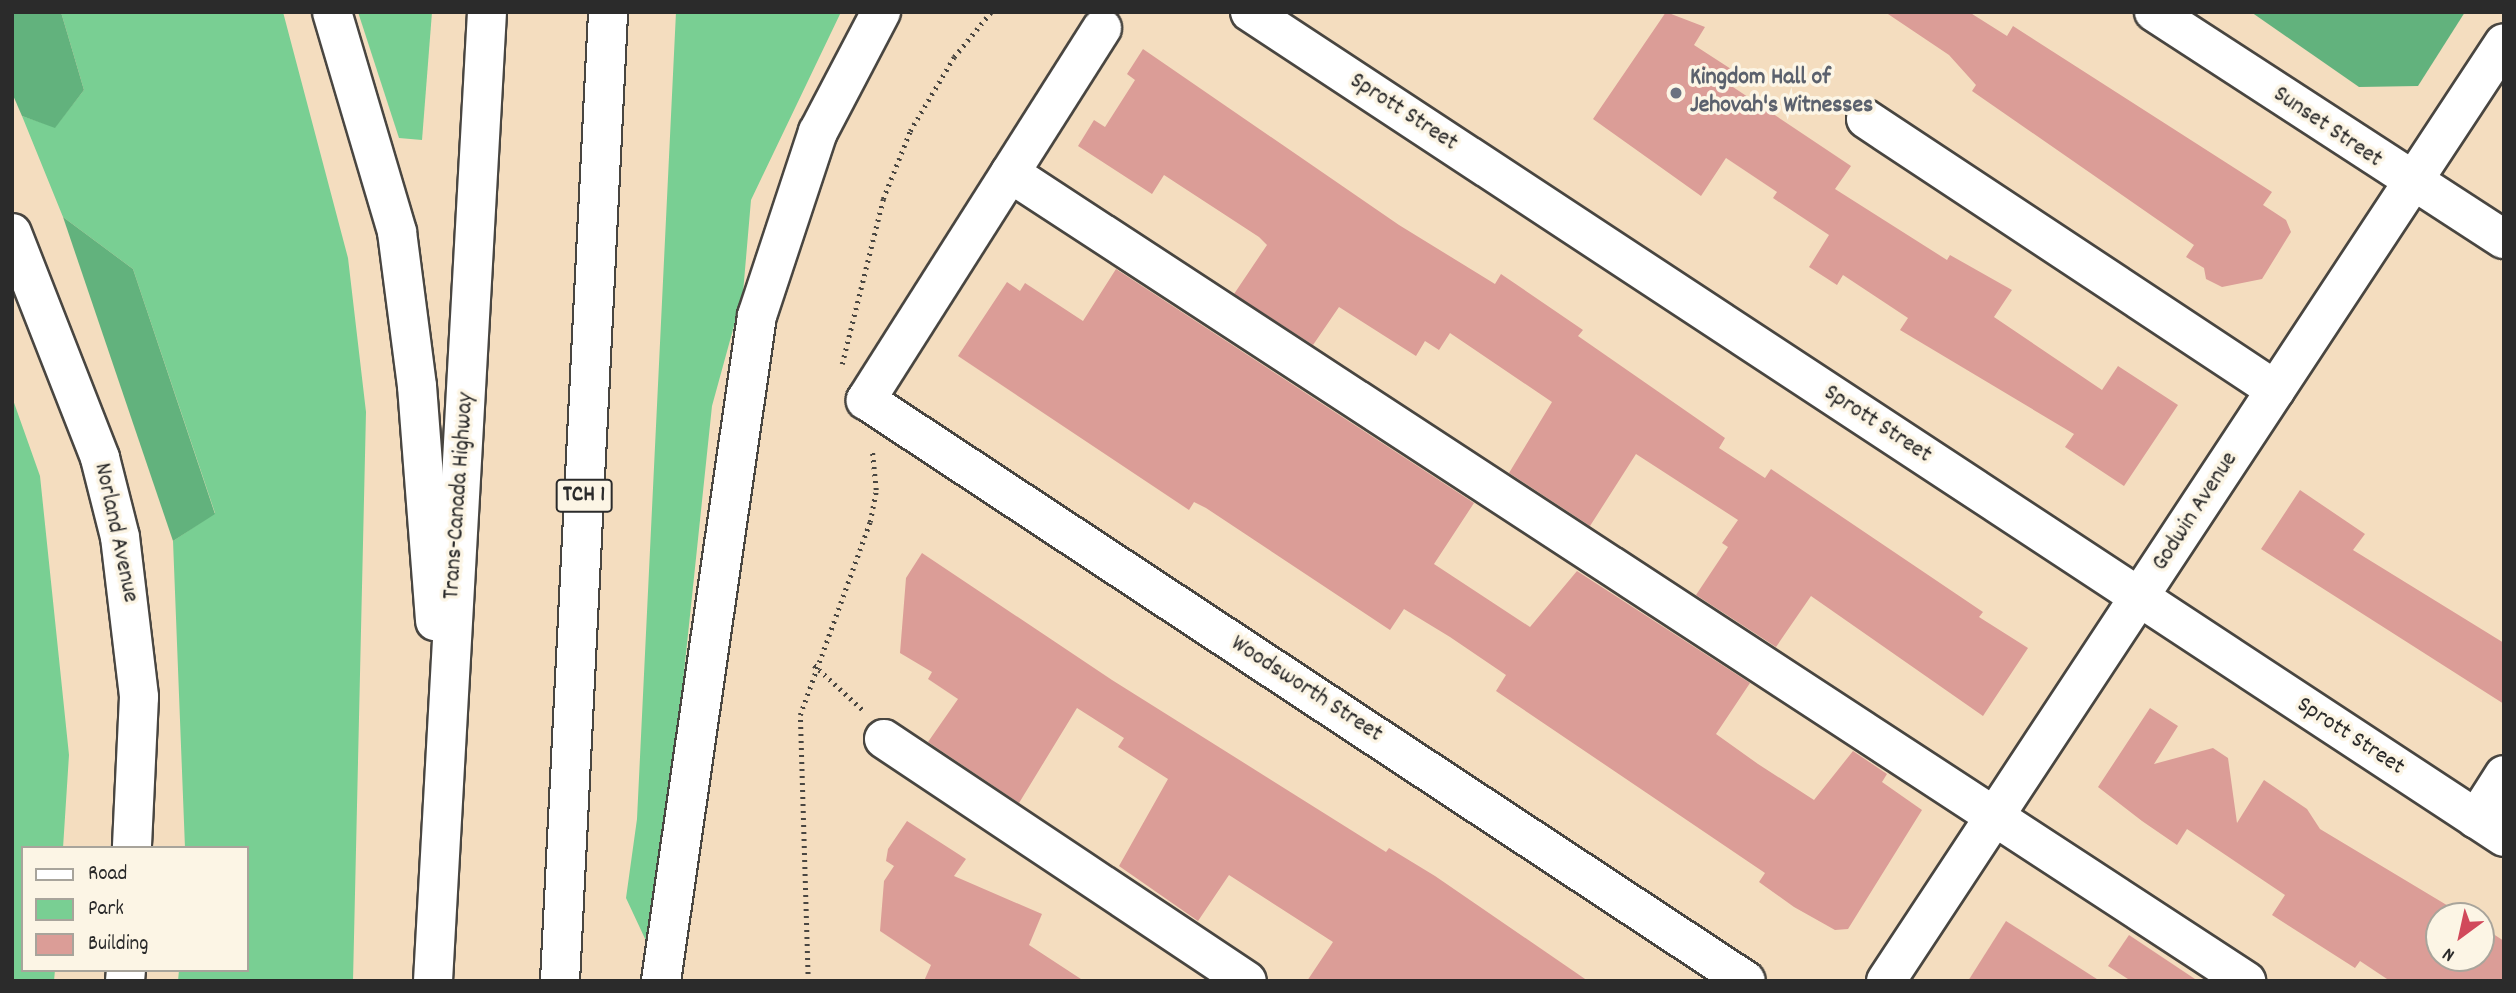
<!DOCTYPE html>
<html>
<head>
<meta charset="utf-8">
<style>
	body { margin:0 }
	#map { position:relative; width:2516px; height:993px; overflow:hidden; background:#f4ddbf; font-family:Dekko,sans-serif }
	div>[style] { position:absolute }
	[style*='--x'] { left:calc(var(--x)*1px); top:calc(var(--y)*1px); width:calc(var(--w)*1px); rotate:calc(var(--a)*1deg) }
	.green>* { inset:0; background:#79cf93 }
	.forest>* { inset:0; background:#62b27d }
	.building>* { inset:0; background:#db9d97 }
	.path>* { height:4.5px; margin-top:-2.25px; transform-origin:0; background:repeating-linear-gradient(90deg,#494641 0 2px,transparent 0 7px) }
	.roads { filter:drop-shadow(2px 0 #494641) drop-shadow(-2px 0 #494641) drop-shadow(0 2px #494641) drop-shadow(0 -2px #494641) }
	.minor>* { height:38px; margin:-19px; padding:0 19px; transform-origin:19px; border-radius:19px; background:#fff }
	.major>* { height:38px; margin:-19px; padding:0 19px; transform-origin:19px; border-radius:19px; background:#fff }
	.highway>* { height:38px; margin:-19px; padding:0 19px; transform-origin:19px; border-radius:19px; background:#fff }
	.dots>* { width:19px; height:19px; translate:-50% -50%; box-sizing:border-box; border:4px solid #fcf5e5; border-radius:50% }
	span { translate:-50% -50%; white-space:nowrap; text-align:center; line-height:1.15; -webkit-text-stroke:7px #fcf5e5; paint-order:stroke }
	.shield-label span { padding:2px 5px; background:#fcf5e5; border:2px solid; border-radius:5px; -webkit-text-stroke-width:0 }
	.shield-label { font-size:23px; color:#2b2b2b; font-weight:700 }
	.worship-label { font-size:24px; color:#5b616d; font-weight:700 }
	.left { translate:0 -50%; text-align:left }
	.street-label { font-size:24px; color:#2b2b2b }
	.frame { position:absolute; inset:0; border:14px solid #2b2b2b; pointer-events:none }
	.legend { position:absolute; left:21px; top:846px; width:228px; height:126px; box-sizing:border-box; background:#fcf5e5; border:2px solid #a8a49b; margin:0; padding:9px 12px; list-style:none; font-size:21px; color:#2b2b2b }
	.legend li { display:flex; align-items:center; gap:14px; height:35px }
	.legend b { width:35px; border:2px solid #a8a49b }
	.north { position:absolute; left:2425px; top:902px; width:70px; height:70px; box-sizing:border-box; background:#fcf5e5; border:2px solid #a8a49b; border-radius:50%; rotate:213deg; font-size:19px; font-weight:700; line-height:28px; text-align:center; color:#2b2b2b }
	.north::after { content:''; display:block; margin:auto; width:24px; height:32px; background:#d1495b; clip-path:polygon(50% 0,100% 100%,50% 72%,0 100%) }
</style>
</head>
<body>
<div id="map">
	<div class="green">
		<i style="clip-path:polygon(61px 12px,283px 12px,348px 258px,366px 412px,353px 981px,178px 981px,179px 970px,247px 970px,247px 848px,185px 848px,173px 541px,215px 513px,133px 269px,63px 217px,22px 116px,55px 127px,84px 90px)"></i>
		<i style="clip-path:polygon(358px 12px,432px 12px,422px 140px,399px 138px)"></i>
		<i style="clip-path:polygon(676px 12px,841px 12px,751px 200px,743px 293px,712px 406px,654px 958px,626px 898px,637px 819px)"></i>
		<i style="clip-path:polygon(12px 397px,40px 476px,69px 755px,63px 848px,23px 848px,23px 970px,55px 970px,54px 981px,12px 981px)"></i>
	</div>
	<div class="forest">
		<i style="clip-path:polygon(12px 12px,61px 12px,84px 90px,55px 128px,22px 116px,12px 93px)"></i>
		<i style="clip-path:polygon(2251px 12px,2465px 12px,2418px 86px,2359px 87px)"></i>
		<i style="clip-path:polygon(63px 217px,133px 269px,215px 514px,173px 541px)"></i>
	</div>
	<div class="building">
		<i style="clip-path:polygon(1666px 12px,1705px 27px,1694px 45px,1731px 69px,1724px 81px,1851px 166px,1835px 189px,1947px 260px,1950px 255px,2012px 290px,1994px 317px,2102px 390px,2118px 366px,2178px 405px,2124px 486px,2065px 447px,2074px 434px,1900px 330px,1908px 318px,1843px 275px,1837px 285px,1809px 267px,1829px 235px,1773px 198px,1777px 192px,1726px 158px,1701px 196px,1593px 119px)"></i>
		<i style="clip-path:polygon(1885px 12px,1969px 12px,2007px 36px,2013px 26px,2272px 192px,2263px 205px,2286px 220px,2291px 232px,2262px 279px,2222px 287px,2206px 279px,2204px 268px,2186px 257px,2194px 245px,1972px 91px,1976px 85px,1949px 55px)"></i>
		<i style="clip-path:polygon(1143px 49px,1399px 225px,1495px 284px,1501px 274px,1583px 330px,1578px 336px,1725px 438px,1719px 448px,1765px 478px,1771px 469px,1983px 612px,1979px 617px,2028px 648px,1983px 716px,1811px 596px,1776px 647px,1696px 595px,1728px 547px,1722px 543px,1738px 520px,1636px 454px,1590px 526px,1509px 473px,1552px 402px,1450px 333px,1439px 350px,1425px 341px,1416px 356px,1339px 307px,1313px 345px,1234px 294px,1267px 245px,1259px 237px,1164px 175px,1152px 194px,1078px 146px,1094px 120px,1105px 127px,1135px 80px,1127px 74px)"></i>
		<i style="clip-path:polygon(1116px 269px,1474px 503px,1434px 564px,1530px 627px,1577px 571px,1750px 683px,1716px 734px,1758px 764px,1814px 800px,1853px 751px,1887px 774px,1882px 782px,1922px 810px,1848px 929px,1835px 930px,1794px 907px,1759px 882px,1765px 873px,1496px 691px,1506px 675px,1450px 637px,1404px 609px,1390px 630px,1206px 508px,1194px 502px,1189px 510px,958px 356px,1007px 282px,1020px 291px,1025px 283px,1083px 321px)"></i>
		<i style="clip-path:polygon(2300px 490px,2365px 534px,2353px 550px,2504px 643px,2504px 704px,2261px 549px)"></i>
		<i style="clip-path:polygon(922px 553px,1112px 680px,1386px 852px,1389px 848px,1435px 876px,1588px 981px,1307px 981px,1333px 942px,1229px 875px,1198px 921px,1119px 866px,1168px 779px,1118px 747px,1124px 738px,1077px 708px,1019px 803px,928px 742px,958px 699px,928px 679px,932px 672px,900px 653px,906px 578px)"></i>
		<i style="clip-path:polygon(2150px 708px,2178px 726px,2154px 764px,2213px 748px,2228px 758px,2237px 823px,2264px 780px,2307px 809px,2320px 829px,2465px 916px,2439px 916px,2439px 958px,2481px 958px,2481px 926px,2504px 941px,2504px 981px,2390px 981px,2360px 961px,2355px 968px,2272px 915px,2285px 895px,2187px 829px,2177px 845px,2142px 821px,2098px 787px)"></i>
		<i style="clip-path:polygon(907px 821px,966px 859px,954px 876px,1042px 914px,1029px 945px,1084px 981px,924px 981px,931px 965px,880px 931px,884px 881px,894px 866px,886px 861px,888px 849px)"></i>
		<i style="clip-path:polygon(2006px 921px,2100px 981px,1968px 981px)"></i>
		<i style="clip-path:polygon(2129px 935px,2198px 981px,2131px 981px,2108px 966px)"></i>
	</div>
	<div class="path">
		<i style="--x:842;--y:364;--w:170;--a:-76"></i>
		<i style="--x:883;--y:199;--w:73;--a:-68.3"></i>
		<i style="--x:910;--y:131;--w:86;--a:-59.3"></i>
		<i style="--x:954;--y:57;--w:58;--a:-50.6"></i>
		<i style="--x:814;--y:665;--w:67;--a:42.6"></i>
		<i style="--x:808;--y:981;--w:266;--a:-91.7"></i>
		<i style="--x:800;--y:715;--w:205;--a:-70.1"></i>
		<i style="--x:870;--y:522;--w:33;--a:-79"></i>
		<i style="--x:876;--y:490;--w:41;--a:-95.6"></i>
	</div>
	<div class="roads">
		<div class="minor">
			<i style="--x:2154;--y:12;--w:417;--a:33"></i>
			<i style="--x:1102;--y:28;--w:441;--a:122.4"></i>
			<i style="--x:866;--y:400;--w:1054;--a:33.43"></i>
			<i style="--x:1866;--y:119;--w:491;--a:33.5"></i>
			<i style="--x:1010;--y:173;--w:1477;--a:33.17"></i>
			<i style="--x:12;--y:233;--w:242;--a:68.6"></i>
			<i style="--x:100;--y:458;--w:81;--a:75.8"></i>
			<i style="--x:120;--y:537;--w:161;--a:83.2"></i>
			<i style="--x:139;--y:697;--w:151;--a:92.7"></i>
			<i style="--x:884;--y:739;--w:436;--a:33.7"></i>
			<i style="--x:2476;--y:819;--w:52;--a:-57.5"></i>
			<i style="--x:125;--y:981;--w:11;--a:-85"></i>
			<i style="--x:1886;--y:981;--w:1123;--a:-56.62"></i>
		</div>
		<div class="major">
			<i style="--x:1250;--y:12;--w:1501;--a:33.34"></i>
		</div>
		<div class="highway">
			<i style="--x:332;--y:12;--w:229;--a:73.5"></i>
			<i style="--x:397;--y:232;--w:155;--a:82.6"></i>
			<i style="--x:417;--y:386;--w:236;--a:85.6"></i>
			<i style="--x:433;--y:981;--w:971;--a:-86.81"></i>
			<i style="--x:560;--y:981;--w:970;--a:-87.16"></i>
			<i style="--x:661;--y:981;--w:672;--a:-81.79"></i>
			<i style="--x:757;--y:316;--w:194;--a:-71.7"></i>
			<i style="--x:818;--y:132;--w:136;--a:-62.3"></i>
		</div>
	</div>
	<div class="dots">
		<i style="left:1676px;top:93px;background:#6b7280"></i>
	</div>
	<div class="shield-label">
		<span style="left:584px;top:496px">TCH 1</span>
	</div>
	<div class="worship-label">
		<span class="left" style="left:1690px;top:93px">Kingdom Hall of<br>Jehovah's Witnesses</span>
	</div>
	<div class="street-label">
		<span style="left:1403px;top:113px;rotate:33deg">Sprott Street</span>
		<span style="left:2327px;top:128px;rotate:34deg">Sunset Street</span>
		<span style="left:1877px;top:425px;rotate:33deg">Sprott Street</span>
		<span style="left:460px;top:496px;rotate:-86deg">Trans-Canada Highway</span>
		<span style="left:2196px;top:512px;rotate:-57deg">Godwin Avenue</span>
		<span style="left:115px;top:533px;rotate:78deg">Norland Avenue</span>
		<span style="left:1306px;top:690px;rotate:33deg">Woodsworth Street</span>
		<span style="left:2350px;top:737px;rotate:33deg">Sprott Street</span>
	</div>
	<div class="frame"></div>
	<ul class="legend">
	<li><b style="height:9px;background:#fff"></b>Road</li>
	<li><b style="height:19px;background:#79cf93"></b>Park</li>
	<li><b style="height:19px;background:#db9d97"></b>Building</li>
	</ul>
	<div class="north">N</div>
</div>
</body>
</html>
